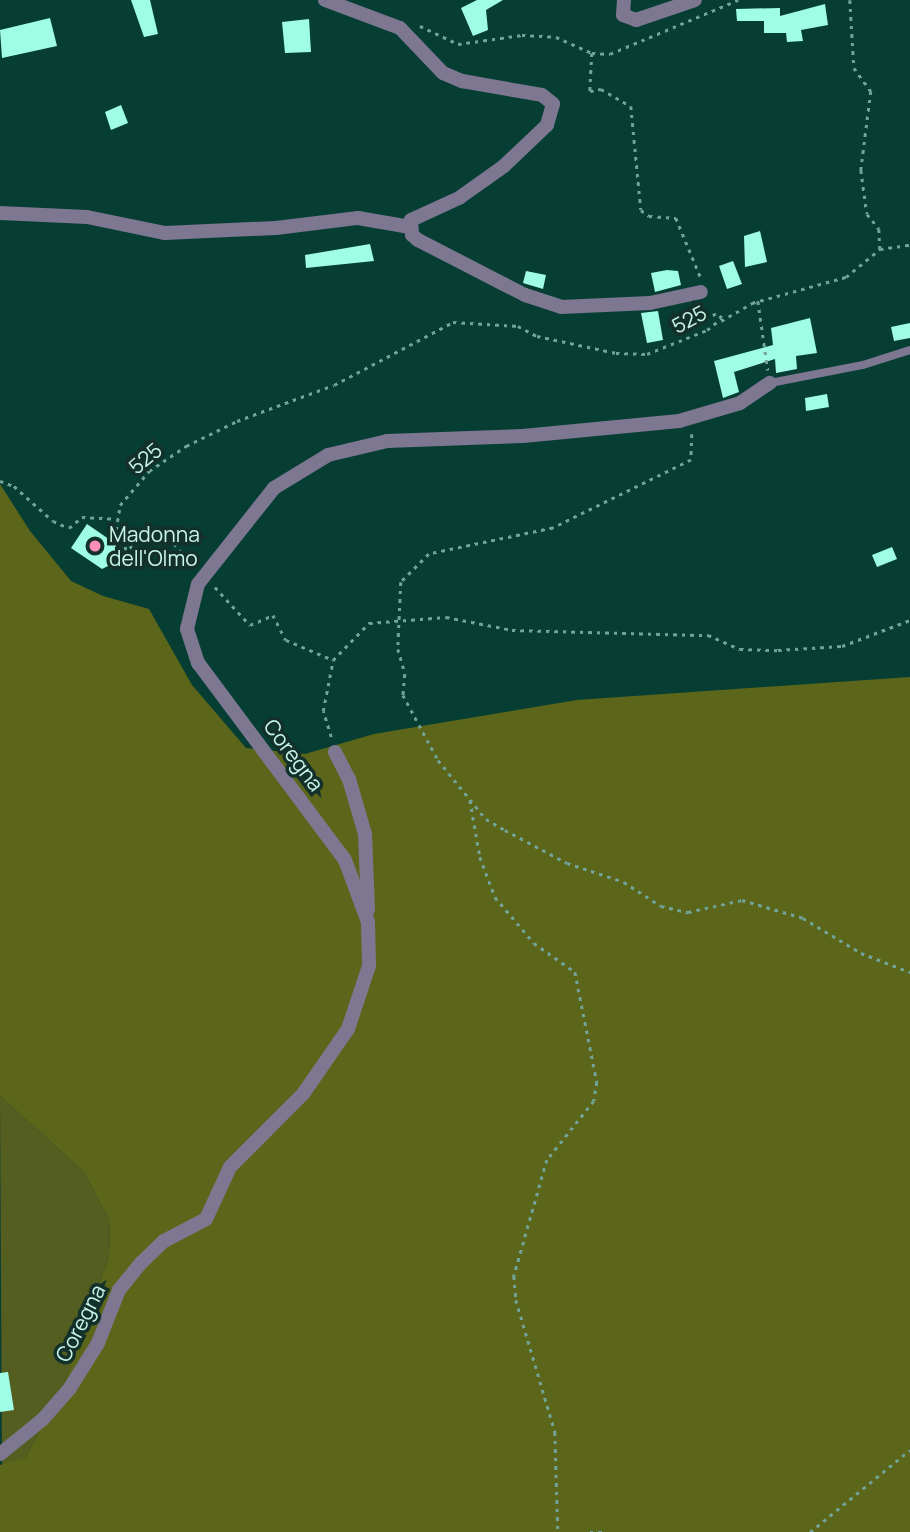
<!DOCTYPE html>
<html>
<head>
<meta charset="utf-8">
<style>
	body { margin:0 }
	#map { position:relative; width:910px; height:1532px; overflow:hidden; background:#073e34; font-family:Manrope,sans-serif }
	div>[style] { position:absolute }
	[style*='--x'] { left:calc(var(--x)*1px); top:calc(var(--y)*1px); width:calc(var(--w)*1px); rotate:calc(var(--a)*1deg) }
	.green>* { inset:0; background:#555e21 }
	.forest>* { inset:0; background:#5c661a }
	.building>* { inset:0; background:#9ffce5 }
	.path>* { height:2.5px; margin-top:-1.25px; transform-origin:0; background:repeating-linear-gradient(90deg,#72a398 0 3.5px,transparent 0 8.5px) }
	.lane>* { height:8px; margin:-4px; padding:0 4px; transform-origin:4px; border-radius:4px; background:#7d7792 }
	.street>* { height:14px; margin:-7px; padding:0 7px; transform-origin:7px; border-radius:7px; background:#7d7792 }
	.dots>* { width:19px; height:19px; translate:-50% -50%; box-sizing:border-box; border:4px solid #13312a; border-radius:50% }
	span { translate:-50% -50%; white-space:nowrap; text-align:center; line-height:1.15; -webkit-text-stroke:7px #13312a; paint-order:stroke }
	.street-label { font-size:21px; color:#c9f5e9 }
	.poi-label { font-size:21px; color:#c9f5e9 }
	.left { translate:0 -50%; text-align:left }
</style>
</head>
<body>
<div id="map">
	<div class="green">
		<i style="clip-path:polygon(0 1096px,84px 1172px,110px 1222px,109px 1256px,65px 1381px,26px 1457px,2px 1466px)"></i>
	</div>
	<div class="forest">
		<i style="clip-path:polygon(0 484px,30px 531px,71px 581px,103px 596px,149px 609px,192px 685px,246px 748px,305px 754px,374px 734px,577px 700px,910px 677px,910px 1532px,0 1532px,0 1465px,26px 1457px,65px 1381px,109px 1256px,110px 1222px,84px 1172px,0 1096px)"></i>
	</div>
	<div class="building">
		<i style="clip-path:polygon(131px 0,150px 0,158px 34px,144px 37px)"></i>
		<i style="clip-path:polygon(477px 0,503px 0,486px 10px,488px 30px,473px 36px,461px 8px)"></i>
		<i style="clip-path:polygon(825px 4px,828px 25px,801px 30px,803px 41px,787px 42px,786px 33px,764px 33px,764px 21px,737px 21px,736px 9px,780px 8px,780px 16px)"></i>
		<i style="clip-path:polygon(50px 18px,57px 46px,2px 58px,0 30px)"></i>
		<i style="clip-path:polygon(309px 19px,311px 52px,285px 53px,282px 22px)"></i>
		<i style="clip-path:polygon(121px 105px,128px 123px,111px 130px,105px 112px)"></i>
		<i style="clip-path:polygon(760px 231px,767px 262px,745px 267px,744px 236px)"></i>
		<i style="clip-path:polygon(370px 244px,374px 261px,306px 268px,305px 255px)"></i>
		<i style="clip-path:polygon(733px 261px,742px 284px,727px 289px,719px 266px)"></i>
		<i style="clip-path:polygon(667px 270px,678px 271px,681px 285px,655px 292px,651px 273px)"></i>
		<i style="clip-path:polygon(526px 271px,546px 275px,543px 289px,523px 283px)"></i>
		<i style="clip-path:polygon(658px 311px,663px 340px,647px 343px,641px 313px)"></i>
		<i style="clip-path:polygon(810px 318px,817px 353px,796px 356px,797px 369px,776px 373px,775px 359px,734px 372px,739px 392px,723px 398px,714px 361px,773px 345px,771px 328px)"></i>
		<i style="clip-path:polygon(910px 323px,910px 338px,894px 341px,891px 327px)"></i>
		<i style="clip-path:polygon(827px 394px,829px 407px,806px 411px,805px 398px)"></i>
		<i style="clip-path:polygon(87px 524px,116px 544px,116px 562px,102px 569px,71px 548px)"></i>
		<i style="clip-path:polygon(892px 547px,897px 559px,877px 567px,872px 555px)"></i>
		<i style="clip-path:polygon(8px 1372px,14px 1410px,0 1412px,0 1373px)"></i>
	</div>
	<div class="path">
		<i style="--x:850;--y:0;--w:68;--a:86.6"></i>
		<i style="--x:854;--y:68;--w:29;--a:54"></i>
		<i style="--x:871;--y:91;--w:80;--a:97.2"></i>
		<i style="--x:861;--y:170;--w:44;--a:82.2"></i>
		<i style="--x:867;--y:214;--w:19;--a:51"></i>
		<i style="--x:879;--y:229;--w:20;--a:87"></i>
		<i style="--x:420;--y:26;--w:42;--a:25.3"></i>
		<i style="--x:458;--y:44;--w:65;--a:-8"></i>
		<i style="--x:522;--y:35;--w:34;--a:3"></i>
		<i style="--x:556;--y:37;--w:39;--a:24"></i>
		<i style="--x:592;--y:53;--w:18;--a:3"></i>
		<i style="--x:610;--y:54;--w:139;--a:-22.9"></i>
		<i style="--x:592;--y:53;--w:38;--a:93"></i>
		<i style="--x:590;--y:91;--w:11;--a:-10"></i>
		<i style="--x:601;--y:89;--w:34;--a:30"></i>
		<i style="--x:631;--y:106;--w:104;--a:84.5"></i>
		<i style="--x:641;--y:210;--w:10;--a:37"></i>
		<i style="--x:649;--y:216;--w:27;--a:4"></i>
		<i style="--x:676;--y:218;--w:65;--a:67.4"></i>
		<i style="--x:758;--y:301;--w:70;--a:81.8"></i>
		<i style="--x:721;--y:321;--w:36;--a:-30"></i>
		<i style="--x:752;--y:303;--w:98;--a:-15.5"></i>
		<i style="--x:846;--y:277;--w:44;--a:-39.5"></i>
		<i style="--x:880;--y:249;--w:30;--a:-8"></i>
		<i style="--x:692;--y:434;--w:26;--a:92"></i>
		<i style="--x:691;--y:460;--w:154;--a:153.8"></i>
		<i style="--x:553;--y:528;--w:127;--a:168.2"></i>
		<i style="--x:429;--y:554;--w:40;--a:135"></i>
		<i style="--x:401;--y:582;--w:67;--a:92.6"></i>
		<i style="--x:398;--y:649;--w:26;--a:74"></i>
		<i style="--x:405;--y:674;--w:21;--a:95"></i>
		<i style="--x:403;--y:695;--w:74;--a:61.7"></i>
		<i style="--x:438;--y:760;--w:76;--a:50.9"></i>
		<i style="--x:486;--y:819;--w:22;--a:30"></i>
		<i style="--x:505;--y:830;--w:70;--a:28"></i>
		<i style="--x:567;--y:863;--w:60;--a:18.4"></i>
		<i style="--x:624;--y:882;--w:44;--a:33"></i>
		<i style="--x:661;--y:906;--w:28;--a:13"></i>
		<i style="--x:688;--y:912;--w:55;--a:-12.5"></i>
		<i style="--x:742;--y:900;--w:64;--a:16.4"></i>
		<i style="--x:803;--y:918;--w:68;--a:31.1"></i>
		<i style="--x:861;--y:953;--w:53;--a:21.2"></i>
		<i style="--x:0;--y:481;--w:15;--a:20"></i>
		<i style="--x:14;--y:486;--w:52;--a:41.9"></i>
		<i style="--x:53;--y:521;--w:17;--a:24"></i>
		<i style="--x:69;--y:528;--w:17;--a:-40"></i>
		<i style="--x:82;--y:517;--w:34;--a:3"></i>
		<i style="--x:192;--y:566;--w:45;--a:-129.6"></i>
		<i style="--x:163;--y:531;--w:42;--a:152.8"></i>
		<i style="--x:126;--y:550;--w:22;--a:-117"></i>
		<i style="--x:116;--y:530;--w:25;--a:-81"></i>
		<i style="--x:120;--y:505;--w:45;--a:-49.5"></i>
		<i style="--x:149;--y:471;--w:45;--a:-34"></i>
		<i style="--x:186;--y:446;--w:57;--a:-26.1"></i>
		<i style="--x:237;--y:421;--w:103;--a:-20.4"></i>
		<i style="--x:334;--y:385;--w:135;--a:-27.9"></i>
		<i style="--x:453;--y:322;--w:65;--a:3.5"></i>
		<i style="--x:518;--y:326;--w:21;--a:28"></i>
		<i style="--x:537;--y:336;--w:81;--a:12.1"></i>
		<i style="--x:616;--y:353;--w:31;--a:2"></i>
		<i style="--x:647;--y:354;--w:65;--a:-21.8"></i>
		<i style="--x:707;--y:330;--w:19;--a:-39"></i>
		<i style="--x:722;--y:318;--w:7;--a:-146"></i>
		<i style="--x:716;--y:314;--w:21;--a:151"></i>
		<i style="--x:698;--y:324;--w:16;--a:-125"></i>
		<i style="--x:215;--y:587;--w:52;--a:47.4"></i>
		<i style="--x:250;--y:625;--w:25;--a:-23"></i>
		<i style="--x:273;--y:615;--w:28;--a:63"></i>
		<i style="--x:286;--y:640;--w:51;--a:23.1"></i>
		<i style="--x:331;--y:737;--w:27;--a:-107"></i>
		<i style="--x:323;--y:711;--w:52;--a:-78.9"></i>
		<i style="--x:333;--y:660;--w:52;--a:-45.8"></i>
		<i style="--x:369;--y:623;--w:77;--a:-4.5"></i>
		<i style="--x:446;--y:617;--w:67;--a:11.1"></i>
		<i style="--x:512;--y:630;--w:196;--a:1.5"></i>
		<i style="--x:708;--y:635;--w:35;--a:24"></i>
		<i style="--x:740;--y:649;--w:38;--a:2"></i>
		<i style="--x:778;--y:650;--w:64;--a:-3.6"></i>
		<i style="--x:842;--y:646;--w:73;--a:-20.9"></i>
		<i style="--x:470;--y:800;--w:58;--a:80"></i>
		<i style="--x:480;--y:857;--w:43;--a:69.4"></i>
		<i style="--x:495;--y:897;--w:60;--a:49.7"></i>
		<i style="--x:534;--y:943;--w:50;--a:35.3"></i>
		<i style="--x:575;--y:972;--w:112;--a:78.7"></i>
		<i style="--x:597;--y:1082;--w:19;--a:99"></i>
		<i style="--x:594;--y:1101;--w:75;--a:128.5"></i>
		<i style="--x:547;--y:1160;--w:121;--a:105.9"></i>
		<i style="--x:514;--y:1276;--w:24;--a:85"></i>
		<i style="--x:516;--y:1300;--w:138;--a:73.5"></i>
		<i style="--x:555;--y:1432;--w:100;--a:88.3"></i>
		<i style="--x:590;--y:1532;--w:13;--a:0"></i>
		<i style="--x:810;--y:1532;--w:129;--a:-39.4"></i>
	</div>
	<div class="lane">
		<i style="--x:770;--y:383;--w:95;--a:-11"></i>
		<i style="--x:863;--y:365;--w:49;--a:-17.7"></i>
	</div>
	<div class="street">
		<i style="--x:325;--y:0;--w:80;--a:20.5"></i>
		<i style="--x:400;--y:28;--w:62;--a:46.3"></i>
		<i style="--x:443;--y:73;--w:21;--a:23"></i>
		<i style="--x:462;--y:81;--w:81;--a:9.9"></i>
		<i style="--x:542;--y:95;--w:14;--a:39"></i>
		<i style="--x:553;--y:104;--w:22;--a:106"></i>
		<i style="--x:547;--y:125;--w:59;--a:136.4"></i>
		<i style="--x:504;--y:166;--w:55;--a:144.6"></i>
		<i style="--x:459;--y:198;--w:53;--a:155.4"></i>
		<i style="--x:411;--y:220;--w:15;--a:86"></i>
		<i style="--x:412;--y:235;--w:8;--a:40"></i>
		<i style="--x:418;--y:240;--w:120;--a:27.2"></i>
		<i style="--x:525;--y:295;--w:38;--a:18"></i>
		<i style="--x:561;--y:307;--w:89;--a:-2.6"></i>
		<i style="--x:650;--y:303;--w:52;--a:-12.2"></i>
		<i style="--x:624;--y:0;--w:15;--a:94"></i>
		<i style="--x:623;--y:15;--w:14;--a:21"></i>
		<i style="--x:636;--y:20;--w:62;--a:-18.7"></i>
		<i style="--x:0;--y:213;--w:87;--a:2.6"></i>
		<i style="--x:87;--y:217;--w:80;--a:11.6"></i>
		<i style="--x:165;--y:233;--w:111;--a:-2.6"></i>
		<i style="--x:276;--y:228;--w:83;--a:-7"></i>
		<i style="--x:358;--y:218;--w:53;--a:9.8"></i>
		<i style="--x:335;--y:752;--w:30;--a:63"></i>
		<i style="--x:349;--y:779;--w:57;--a:73.8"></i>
		<i style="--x:365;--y:834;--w:76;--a:87.7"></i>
		<i style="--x:0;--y:1454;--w:55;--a:-39.1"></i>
		<i style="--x:43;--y:1419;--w:41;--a:-48.9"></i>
		<i style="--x:70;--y:1388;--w:53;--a:-58.1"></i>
		<i style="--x:98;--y:1343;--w:57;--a:-68.4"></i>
		<i style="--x:119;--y:1290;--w:35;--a:-51"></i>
		<i style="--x:141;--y:1263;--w:32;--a:-44"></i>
		<i style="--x:164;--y:1241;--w:47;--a:-27.6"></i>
		<i style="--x:206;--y:1219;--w:57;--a:-65.2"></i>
		<i style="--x:230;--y:1167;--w:103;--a:-45"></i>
		<i style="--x:303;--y:1094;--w:79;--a:-55.3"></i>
		<i style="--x:348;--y:1029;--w:66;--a:-71.6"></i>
		<i style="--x:369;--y:966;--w:44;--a:-91.3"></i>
		<i style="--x:368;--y:922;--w:66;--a:-110.4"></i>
		<i style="--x:345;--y:860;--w:246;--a:-126.7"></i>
		<i style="--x:198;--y:663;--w:36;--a:-108"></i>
		<i style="--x:187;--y:629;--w:46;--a:-76.3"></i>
		<i style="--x:198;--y:584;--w:122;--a:-51.6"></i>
		<i style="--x:274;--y:488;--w:63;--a:-31.4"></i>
		<i style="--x:328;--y:455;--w:61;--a:-13.3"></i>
		<i style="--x:387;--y:441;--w:136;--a:-2.1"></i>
		<i style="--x:523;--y:436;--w:157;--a:-5.5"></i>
		<i style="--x:679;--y:421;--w:64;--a:-16.4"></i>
		<i style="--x:740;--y:403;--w:36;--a:-34"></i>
	</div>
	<div class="dots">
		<i style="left:95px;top:546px;background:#ff8eb9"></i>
	</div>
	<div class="street-label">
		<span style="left:689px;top:319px;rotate:-28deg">525</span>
		<span style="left:145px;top:458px;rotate:-40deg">525</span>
		<span style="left:294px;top:755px;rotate:53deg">Coregna</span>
		<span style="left:80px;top:1323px;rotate:-63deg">Coregna</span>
	</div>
	<div class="poi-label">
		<span class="left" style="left:109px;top:546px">Madonna<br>dell'Olmo</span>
	</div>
</div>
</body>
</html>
